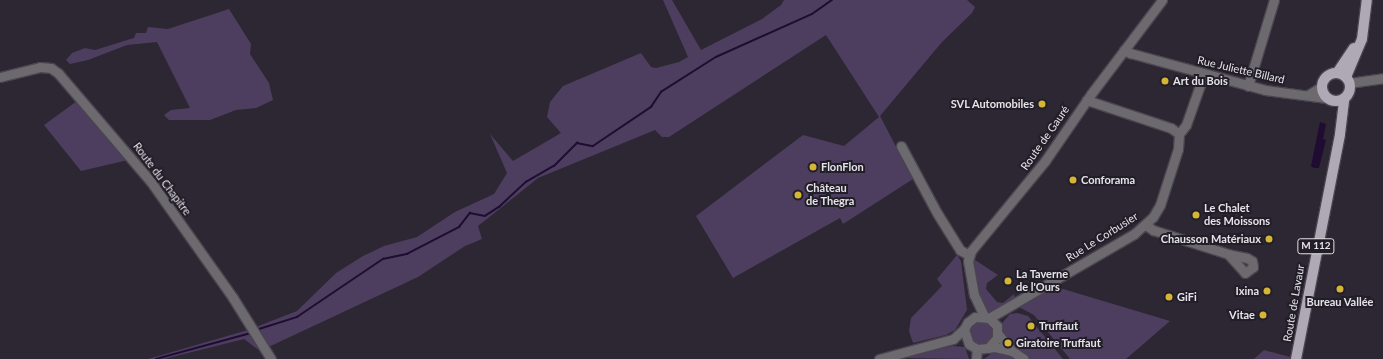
<!DOCTYPE html>
<html>
<head>
<meta charset="utf-8">
<style>
	body { margin:0 }
	#map { position:relative; width:1383px; height:359px; overflow:hidden; background:#2c2732; font-family:Lato,sans-serif }
	div>[style] { position:absolute }
	[style*='--x'] { left:calc(var(--x)*1px); top:calc(var(--y)*1px); width:calc(var(--w)*1px); rotate:calc(var(--a)*1deg) }
	.green>* { inset:0; background:#4d3e5f }
	.round { border-radius:50% }
	.water>* { inset:0; background:#200c32 }
	.stream>* { height:1.5px; margin:-0.75px; padding:0 0.75px; transform-origin:0.75px; border-radius:0.75px; background:#200c32 }
	.roads { filter:drop-shadow(1px 0 #4a454f) drop-shadow(-1px 0 #4a454f) drop-shadow(0 1px #4a454f) drop-shadow(0 -1px #4a454f) }
	.minor>* { height:9px; margin:-4.5px; padding:0 4.5px; transform-origin:4.5px; border-radius:4.5px; background:#6c696f }
	.major>* { height:10px; margin:-5px; padding:0 5px; transform-origin:5px; border-radius:5px; background:#aea9b5 }
	.major>.ring { margin:-5px; padding:0; box-sizing:content-box; background:none; border:10px solid #aea9b5; border-radius:50% }
	.dots>* { width:11px; height:11px; translate:-50% -50%; box-sizing:border-box; border:2px solid #221e28; border-radius:50% }
	span { translate:-50% -50%; white-space:nowrap; text-align:center; line-height:1.15; -webkit-text-stroke:4px #221e28; paint-order:stroke }
	.shield-label span { padding:1px 3px; background:#221e28; border:1px solid; border-radius:3px; -webkit-text-stroke-width:0 }
	.shield-label { font-size:10px; color:#e5e2e9; font-weight:700 }
	.street-label { font-size:11px; color:#e5e2e9 }
	.poi-label { font-size:11px; color:#e5e2e9; font-weight:700 }
	.left { translate:0 -50%; text-align:left }
	.right { translate:-100% -50%; text-align:right }
</style>
</head>
<body>
<div id="map">
	<div class="green">
		<i style="clip-path:polygon(663px 0,672px 0,701px 50px,762px 19px,781px 5px,784px 0,967px 0,975px 7px,972px 13px,942px 42px,880px 116px,913px 179px,843px 224px,840px 218px,733px 278px,696px 216px,803px 135px,844px 146px,879px 117px,826px 35px,669px 137px,662px 137px,655px 130px,538px 178px,478px 226px,482px 239px,465px 246px,418px 277px,260px 351px,244px 339px,164px 359px,148px 359px,248px 330px,297px 311px,336px 273px,363px 256px,384px 246px,417px 237px,455px 212px,494px 194px,507px 173px,490px 134px,513px 161px,561px 133px,547px 117px,550px 102px,563px 86px,641px 53px,651px 67px,656px 68px,679px 62px,688px 57px)"></i>
		<i style="clip-path:polygon(229px 9px,251px 44px,250px 54px,269px 83px,273px 100px,256px 108px,236px 110px,210px 120px,169px 120px,164px 115px,171px 110px,190px 108px,157px 42px,127px 45px,88px 60px,70px 64px,66px 60px,72px 53px,85px 48px,95px 50px,134px 38px,136px 33px,146px 33px,148px 27px,168px 29px)"></i>
		<i style="clip-path:polygon(77px 101px,128px 160px,81px 171px,44px 125px)"></i>
		<i style="clip-path:polygon(957px 255px,961px 261px,967px 310px,955px 330px,946px 335px,913px 343px,909px 331px,911px 318px,942px 286px,937px 279px)"></i>
		<i style="clip-path:polygon(972px 258px,998px 275px,987px 283px,986px 289px,997px 302px,1003px 303px,1014px 294px,1015px 299px,991px 314px,987px 312px,979px 301px)"></i>
		<i style="clip-path:polygon(1053px 286px,1170px 321px,1126px 359px,1070px 359px,1034px 315px,1017px 306px)"></i>
		<i style="clip-path:polygon(1017px 313px,1028px 316px,1063px 359px,1030px 359px,1005px 340px,1001px 329px,1003px 322px,1010px 314px)"></i>
		<i class="round" style="left:969px;top:320px;width:24px;height:24px"></i>
		<i style="clip-path:polygon(952px 346px,965px 347px,969px 359px,904px 358px)"></i>
		<i style="clip-path:polygon(1264px 350px,1290px 357px,1290px 359px,1254px 359px)"></i>
		<i style="clip-path:polygon(993px 352px,1009px 355px,1017px 359px,984px 359px)"></i>
	</div>
	<div class="water">
		<i style="clip-path:polygon(1320px 122px,1326px 124px,1323px 139px,1326px 140px,1319px 168px,1314px 168px,1311px 166px)"></i>
	</div>
	<div class="stream">
		<i style="--x:256;--y:330;--w:43;--a:-17.6"></i>
		<i style="--x:297;--y:317;--w:104;--a:-34"></i>
		<i style="--x:383;--y:259;--w:25;--a:-12"></i>
		<i style="--x:407;--y:254;--w:59;--a:-27.4"></i>
		<i style="--x:459;--y:227;--w:18;--a:-52"></i>
		<i style="--x:470;--y:213;--w:15;--a:11"></i>
		<i style="--x:485;--y:216;--w:17;--a:-33"></i>
		<i style="--x:499;--y:207;--w:37;--a:-43"></i>
		<i style="--x:526;--y:182;--w:32;--a:-30"></i>
		<i style="--x:554;--y:166;--w:33;--a:-45"></i>
		<i style="--x:577;--y:143;--w:16;--a:11"></i>
		<i style="--x:593;--y:146;--w:70;--a:-33.9"></i>
		<i style="--x:651;--y:107;--w:18;--a:-56"></i>
		<i style="--x:661;--y:92;--w:65;--a:-32.5"></i>
		<i style="--x:716;--y:57;--w:105;--a:-24.1"></i>
		<i style="--x:812;--y:14;--w:24;--a:-35"></i>
		<i style="--x:156;--y:359;--w:98;--a:-15.3"></i>
	</div>
	<div class="roads">
		<div class="minor">
			<i style="--x:1124;--y:50;--w:7;--a:27"></i>
			<i style="--x:1130;--y:53;--w:140;--a:15.3"></i>
			<i style="--x:1265;--y:90;--w:62;--a:7.5"></i>
			<i style="--x:0;--y:77;--w:41;--a:-14"></i>
			<i style="--x:40;--y:67;--w:11;--a:5"></i>
			<i style="--x:51;--y:68;--w:9;--a:36"></i>
			<i style="--x:58;--y:73;--w:143;--a:49.5"></i>
			<i style="--x:151;--y:182;--w:142;--a:54.7"></i>
			<i style="--x:233;--y:298;--w:72;--a:58.1"></i>
			<i style="--x:1349;--y:83;--w:34;--a:-8"></i>
			<i style="--x:1248;--y:86;--w:90;--a:-73.2"></i>
			<i style="--x:1308;--y:95;--w:15;--a:-32"></i>
			<i style="--x:1179;--y:134;--w:11;--a:-52"></i>
			<i style="--x:1186;--y:125;--w:54;--a:-70.6"></i>
			<i style="--x:901;--y:146;--w:76;--a:61.8"></i>
			<i style="--x:937;--y:213;--w:44;--a:58.1"></i>
			<i style="--x:960;--y:250;--w:10;--a:29"></i>
			<i style="--x:1146;--y:225;--w:9;--a:36"></i>
			<i style="--x:1153;--y:230;--w:79;--a:17.7"></i>
			<i style="--x:1228;--y:254;--w:25;--a:48"></i>
			<i style="--x:1245;--y:273;--w:10;--a:-37"></i>
			<i style="--x:1253;--y:267;--w:6;--a:-99"></i>
			<i style="--x:1252;--y:261;--w:6;--a:-149"></i>
			<i style="--x:1247;--y:258;--w:19;--a:-168"></i>
			<i style="--x:984;--y:316;--w:23;--a:-115"></i>
			<i style="--x:974;--y:295;--w:35;--a:-100"></i>
			<i style="--x:968;--y:261;--w:10;--a:-73"></i>
			<i style="--x:971;--y:251;--w:117;--a:-50.6"></i>
			<i style="--x:1045;--y:161;--w:81;--a:-55.5"></i>
			<i style="--x:1091;--y:94;--w:118;--a:-52.9"></i>
			<i style="--x:989;--y:318;--w:168;--a:-30.1"></i>
			<i style="--x:1134;--y:234;--w:25;--a:-42"></i>
			<i style="--x:1153;--y:217;--w:14;--a:-60"></i>
			<i style="--x:1160;--y:205;--w:59;--a:-72.2"></i>
			<i style="--x:1178;--y:149;--w:15;--a:-86"></i>
			<i style="--x:1179;--y:134;--w:10;--a:-143"></i>
			<i style="--x:1171;--y:128;--w:89;--a:-161.6"></i>
			<i style="--x:998;--y:334;--w:22;--a:51"></i>
			<i style="--x:1012;--y:351;--w:14;--a:34"></i>
			<i style="--x:988;--y:348;--w:13;--a:-48"></i>
			<i style="--x:997;--y:338;--w:12;--a:-90"></i>
			<i style="--x:997;--y:326;--w:11;--a:-135"></i>
			<i style="--x:989;--y:318;--w:14;--a:-176"></i>
			<i style="--x:975;--y:317;--w:9;--a:144"></i>
			<i style="--x:968;--y:322;--w:8;--a:120"></i>
			<i style="--x:964;--y:329;--w:16;--a:72"></i>
			<i style="--x:969;--y:344;--w:9;--a:32"></i>
			<i style="--x:977;--y:349;--w:18;--a:-6"></i>
			<i style="--x:995;--y:347;--w:17;--a:13"></i>
			<i style="--x:879;--y:359;--w:77;--a:-15.1"></i>
			<i style="--x:953;--y:339;--w:15;--a:-42"></i>
			<i style="--x:976;--y:359;--w:10;--a:-84"></i>
		</div>
		<div class="major">
			<i class="ring" style="left:1322px;top:73px;width:18px;height:18px"></i>
			<i style="--x:1337;--y:73;--w:30;--a:-56"></i>
			<i style="--x:1346;--y:77;--w:41;--a:-67.2"></i>
			<i style="--x:1362;--y:39;--w:39;--a:-83"></i>
			<i style="--x:1296;--y:359;--w:229;--a:-78.9"></i>
			<i style="--x:1340;--y:134;--w:35;--a:-83"></i>
		</div>
	</div>
	<div class="dots">
		<i style="left:1165px;top:81px;background:#d5b535"></i>
		<i style="left:1042px;top:104px;background:#d5b535"></i>
		<i style="left:813px;top:167px;background:#d5b535"></i>
		<i style="left:1073px;top:180px;background:#d5b535"></i>
		<i style="left:798px;top:195px;background:#d5b535"></i>
		<i style="left:1196px;top:215px;background:#d5b535"></i>
		<i style="left:1269px;top:239px;background:#d5b535"></i>
		<i style="left:1008px;top:281px;background:#d5b535"></i>
		<i style="left:1340px;top:289px;background:#d5b535"></i>
		<i style="left:1267px;top:291px;background:#d5b535"></i>
		<i style="left:1169px;top:297px;background:#d5b535"></i>
		<i style="left:1263px;top:315px;background:#d5b535"></i>
		<i style="left:1031px;top:326px;background:#d5b535"></i>
		<i style="left:1008px;top:343px;background:#d5b535"></i>
	</div>
	<div class="shield-label">
		<span style="left:1316px;top:246px">M 112</span>
	</div>
	<div class="street-label">
		<span style="left:1241px;top:70px;rotate:13deg">Rue Juliette Billard</span>
		<span style="left:1045px;top:138px;rotate:-55deg">Route de Gauré</span>
		<span style="left:162px;top:179px;rotate:53deg">Route du Chapitre</span>
		<span style="left:1102px;top:237px;rotate:-32deg">Rue Le Corbusier</span>
		<span style="left:1294px;top:303px;rotate:-80deg">Route de Lavaur</span>
	</div>
	<div class="poi-label">
		<span class="left" style="left:1173px;top:81px">Art du Bois</span>
		<span class="right" style="left:1034px;top:104px">SVL Automobiles</span>
		<span class="left" style="left:821px;top:167px">FlonFlon</span>
		<span class="left" style="left:1081px;top:180px">Conforama</span>
		<span class="left" style="left:806px;top:195px">Château<br>de Thegra</span>
		<span class="left" style="left:1204px;top:215px">Le Chalet<br>des Moissons</span>
		<span class="right" style="left:1261px;top:239px">Chausson Matériaux</span>
		<span class="left" style="left:1016px;top:281px">La Taverne<br>de l'Ours</span>
		<span class="right" style="left:1259px;top:291px">Ixina</span>
		<span class="left" style="left:1177px;top:297px">GiFi</span>
		<span style="left:1340px;top:302px">Bureau Vallée</span>
		<span class="right" style="left:1255px;top:315px">Vitae</span>
		<span class="left" style="left:1039px;top:326px">Truffaut</span>
		<span class="left" style="left:1016px;top:343px">Giratoire Truffaut</span>
	</div>
</div>
</body>
</html>
